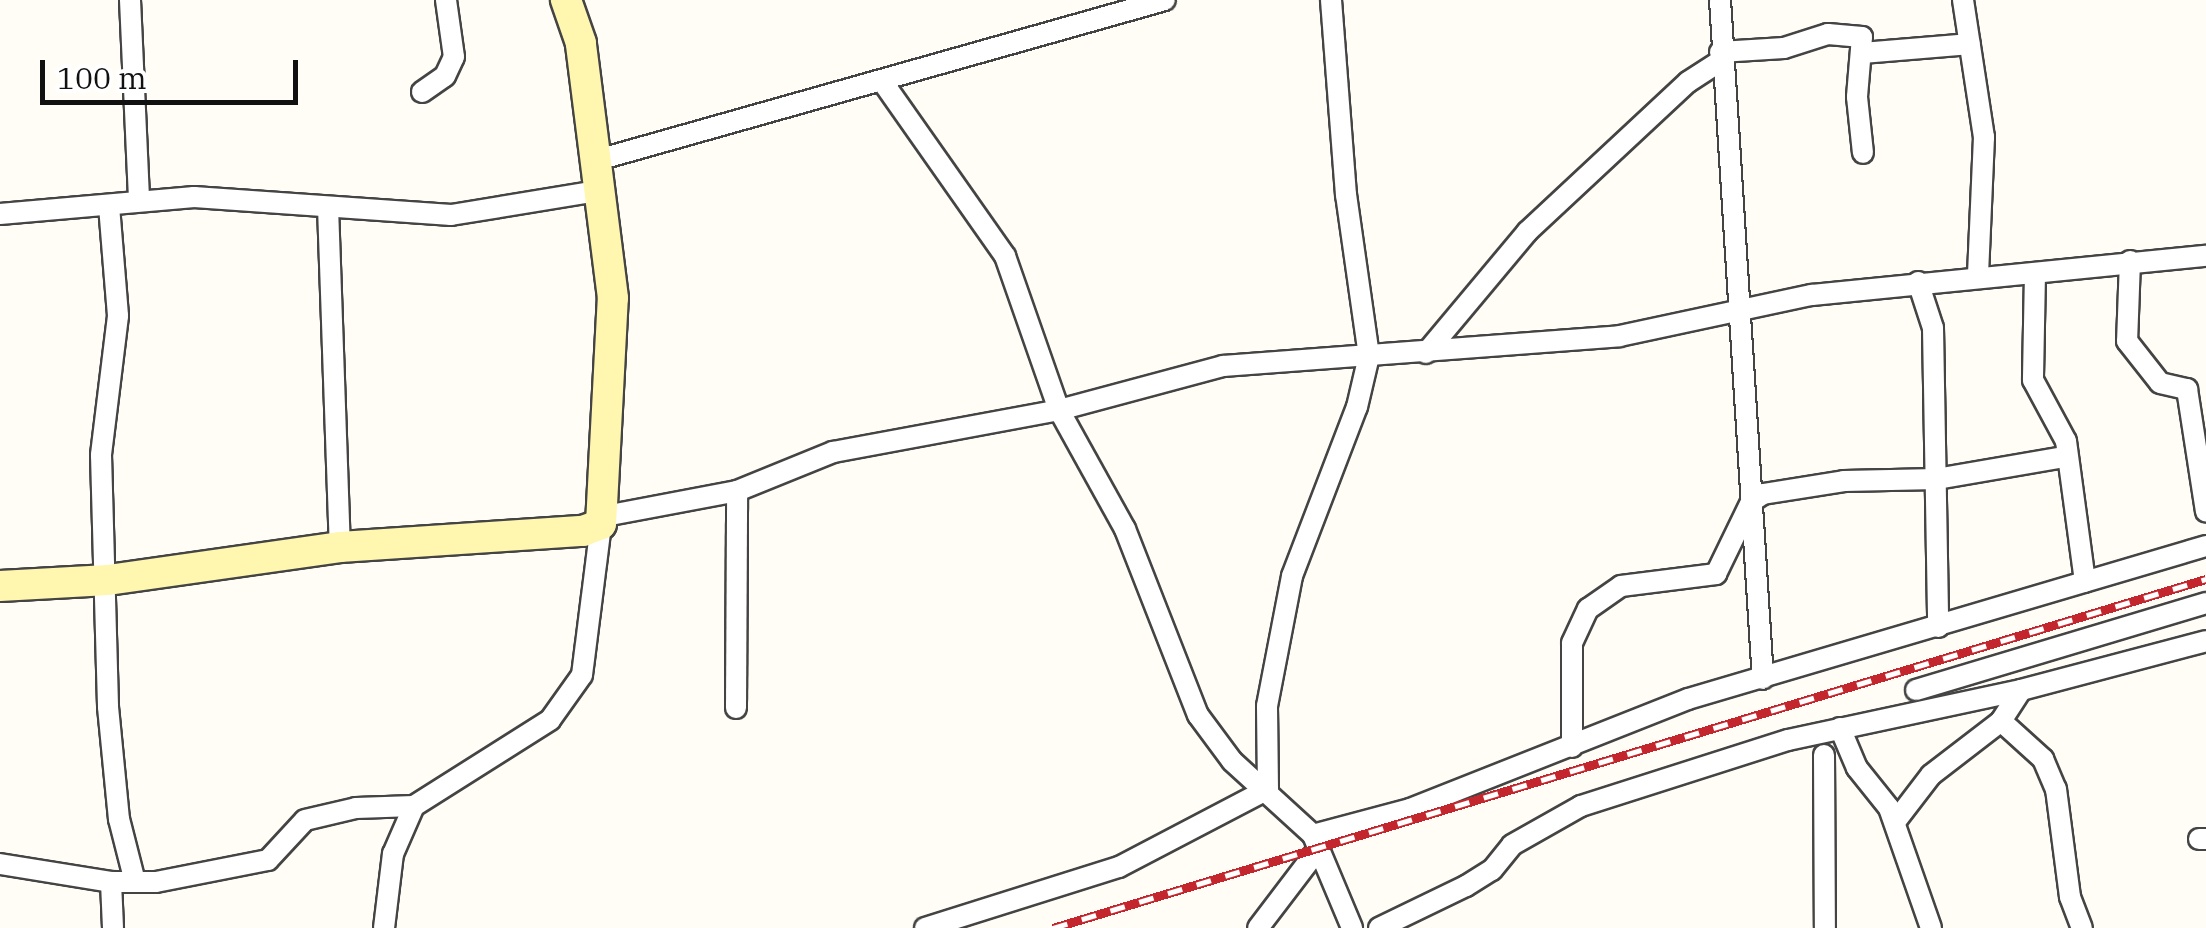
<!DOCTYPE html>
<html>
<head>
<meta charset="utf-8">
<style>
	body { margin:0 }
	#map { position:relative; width:2206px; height:928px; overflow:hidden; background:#fffdf5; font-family:"IBM Plex Serif",serif }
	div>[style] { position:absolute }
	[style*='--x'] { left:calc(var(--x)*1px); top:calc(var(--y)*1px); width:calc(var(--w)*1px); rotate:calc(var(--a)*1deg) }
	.roads { filter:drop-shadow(2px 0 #444) drop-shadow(-2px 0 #444) drop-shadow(0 2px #444) drop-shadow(0 -2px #444) }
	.street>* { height:20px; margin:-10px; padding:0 10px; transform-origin:10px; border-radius:10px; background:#fff }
	.secondary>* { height:30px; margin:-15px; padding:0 15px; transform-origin:15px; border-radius:15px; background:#fff6b0 }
	.rail>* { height:9px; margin-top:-4.5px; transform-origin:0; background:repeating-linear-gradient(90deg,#fff 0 15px,#c4262e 0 30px); box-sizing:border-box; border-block:2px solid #c4262e }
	span { translate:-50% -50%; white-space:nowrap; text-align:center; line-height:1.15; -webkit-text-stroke:10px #fff; paint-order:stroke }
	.scale { position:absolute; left:40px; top:60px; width:258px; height:45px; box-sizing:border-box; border:5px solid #111; border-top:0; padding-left:12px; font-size:30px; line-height:35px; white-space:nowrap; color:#111; -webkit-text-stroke:8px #fff; paint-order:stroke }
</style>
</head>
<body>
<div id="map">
	<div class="roads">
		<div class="street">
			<i style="--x:130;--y:0;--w:200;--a:87.4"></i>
			<i style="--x:1720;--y:0;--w:680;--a:86.38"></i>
			<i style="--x:1963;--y:0;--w:139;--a:81.3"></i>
			<i style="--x:1984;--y:137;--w:140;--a:92.5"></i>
			<i style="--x:1720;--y:52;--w:64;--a:-3.6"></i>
			<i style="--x:1784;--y:48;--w:46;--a:-17.7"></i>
			<i style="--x:1828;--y:34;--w:34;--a:5"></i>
			<i style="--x:1862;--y:37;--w:60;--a:94.8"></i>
			<i style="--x:1857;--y:97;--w:56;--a:83.9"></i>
			<i style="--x:1863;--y:53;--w:107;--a:-4.8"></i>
			<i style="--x:882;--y:81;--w:214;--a:54.9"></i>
			<i style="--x:1005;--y:256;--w:163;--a:70.7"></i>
			<i style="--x:1059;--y:410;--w:136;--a:61"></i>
			<i style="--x:1125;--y:529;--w:200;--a:68.6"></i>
			<i style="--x:1198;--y:715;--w:57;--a:53.5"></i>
			<i style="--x:1232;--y:761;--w:110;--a:42.4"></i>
			<i style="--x:1313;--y:835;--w:101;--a:67.2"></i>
			<i style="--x:422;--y:92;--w:28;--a:-35"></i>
			<i style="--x:445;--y:76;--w:21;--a:-65"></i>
			<i style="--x:454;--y:57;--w:58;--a:-98"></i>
			<i style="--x:594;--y:161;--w:593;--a:-15.75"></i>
			<i style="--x:109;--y:206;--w:110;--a:85.3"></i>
			<i style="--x:118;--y:316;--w:140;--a:97"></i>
			<i style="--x:101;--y:455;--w:252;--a:88.4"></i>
			<i style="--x:108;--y:707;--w:113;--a:84.4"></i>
			<i style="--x:119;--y:819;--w:65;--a:75.7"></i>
			<i style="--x:328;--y:207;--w:340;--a:88"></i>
			<i style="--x:0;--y:214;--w:195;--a:-5"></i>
			<i style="--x:194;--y:197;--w:258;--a:4"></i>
			<i style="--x:451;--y:215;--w:149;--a:-9.3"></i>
			<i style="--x:2130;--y:261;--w:80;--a:92.1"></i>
			<i style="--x:2127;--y:341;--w:53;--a:51.8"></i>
			<i style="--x:2160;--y:383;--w:28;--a:13"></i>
			<i style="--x:2187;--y:389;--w:124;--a:81.2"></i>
			<i style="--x:2035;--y:273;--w:107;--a:91.1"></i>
			<i style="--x:2033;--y:380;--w:69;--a:61.6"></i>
			<i style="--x:2066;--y:441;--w:142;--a:82.3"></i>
			<i style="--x:1918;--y:282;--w:48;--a:71.9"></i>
			<i style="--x:1933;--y:328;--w:299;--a:89"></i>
			<i style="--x:1426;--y:353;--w:158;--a:-50.1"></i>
			<i style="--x:1527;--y:232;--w:220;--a:-43"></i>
			<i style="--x:1688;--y:82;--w:38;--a:-33"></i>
			<i style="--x:605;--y:516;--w:134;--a:-10.7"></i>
			<i style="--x:737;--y:491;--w:104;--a:-22.1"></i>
			<i style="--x:833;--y:452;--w:230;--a:-10.5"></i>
			<i style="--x:1059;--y:410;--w:170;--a:-15"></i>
			<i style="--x:1223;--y:366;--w:398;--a:-4.3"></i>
			<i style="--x:1620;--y:336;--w:196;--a:-12.1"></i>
			<i style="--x:1812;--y:295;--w:396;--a:-5.7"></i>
			<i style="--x:1916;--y:690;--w:303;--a:-16.7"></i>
			<i style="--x:736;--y:708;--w:217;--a:-89.7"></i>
			<i style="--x:2001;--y:721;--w:57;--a:42.1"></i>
			<i style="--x:2043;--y:759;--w:33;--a:67"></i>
			<i style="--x:2056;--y:789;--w:109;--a:82.6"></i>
			<i style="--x:2070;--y:897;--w:33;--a:69"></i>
			<i style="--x:1840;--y:728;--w:43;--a:67"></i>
			<i style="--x:1857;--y:768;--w:51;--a:51.3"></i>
			<i style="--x:1889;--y:808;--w:127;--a:70.7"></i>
			<i style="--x:1572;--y:747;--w:104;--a:-90"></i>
			<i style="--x:1572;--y:643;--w:38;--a:-65"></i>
			<i style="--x:1588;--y:609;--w:40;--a:-34.9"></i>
			<i style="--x:1621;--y:586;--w:96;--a:-7.2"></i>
			<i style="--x:1716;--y:574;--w:80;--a:-64.1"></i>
			<i style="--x:1751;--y:502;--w:14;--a:-34"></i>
			<i style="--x:1763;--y:494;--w:82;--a:-9.1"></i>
			<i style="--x:1844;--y:481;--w:93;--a:-1.2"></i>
			<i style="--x:1937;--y:479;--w:130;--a:-9.8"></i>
			<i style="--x:1824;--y:755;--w:173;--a:89.7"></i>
			<i style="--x:1895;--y:822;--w:59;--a:-52.5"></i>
			<i style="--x:1931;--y:775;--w:88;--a:-37.6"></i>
			<i style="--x:2001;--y:721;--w:37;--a:-57"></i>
			<i style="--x:1313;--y:835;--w:100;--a:-15"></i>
			<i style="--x:1410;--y:809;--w:299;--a:-21.6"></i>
			<i style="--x:1688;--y:699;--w:540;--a:-16.46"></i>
			<i style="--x:2199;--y:839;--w:7;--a:0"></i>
			<i style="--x:0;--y:864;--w:112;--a:9.2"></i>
			<i style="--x:111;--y:882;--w:45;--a:0"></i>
			<i style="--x:156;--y:882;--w:114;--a:-11.1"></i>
			<i style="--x:268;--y:860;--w:54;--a:-47.2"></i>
			<i style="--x:305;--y:820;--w:52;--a:-13.2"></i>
			<i style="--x:356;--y:808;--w:58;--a:-2"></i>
			<i style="--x:111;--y:882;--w:46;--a:87.5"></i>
			<i style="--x:384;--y:928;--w:75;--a:-83.1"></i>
			<i style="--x:393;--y:854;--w:52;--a:-66.4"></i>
			<i style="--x:414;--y:806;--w:161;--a:-32.3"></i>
			<i style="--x:550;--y:720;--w:55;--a:-54.6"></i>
			<i style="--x:582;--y:675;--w:152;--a:-82.8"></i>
			<i style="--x:925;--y:928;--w:203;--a:-17.5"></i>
			<i style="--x:1119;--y:867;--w:168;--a:-27.6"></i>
			<i style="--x:1268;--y:789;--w:83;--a:-90.7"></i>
			<i style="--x:1267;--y:706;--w:132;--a:-79.1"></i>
			<i style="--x:1292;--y:576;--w:181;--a:-69"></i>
			<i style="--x:1357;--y:407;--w:52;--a:-76.8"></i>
			<i style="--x:1369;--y:356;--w:163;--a:-98.1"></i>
			<i style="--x:1346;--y:195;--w:196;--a:-94.4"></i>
			<i style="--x:1258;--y:928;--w:101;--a:-52.7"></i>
			<i style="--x:1379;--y:928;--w:97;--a:-25.8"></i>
			<i style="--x:1466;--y:886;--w:31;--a:-32"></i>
			<i style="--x:1492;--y:870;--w:32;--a:-51"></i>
			<i style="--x:1512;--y:845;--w:79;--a:-29.5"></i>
			<i style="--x:1581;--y:806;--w:217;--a:-17.7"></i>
			<i style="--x:1788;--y:740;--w:238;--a:-12.1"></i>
			<i style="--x:2021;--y:690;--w:191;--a:-14.8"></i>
		</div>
		<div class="secondary">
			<i style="--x:0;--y:586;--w:108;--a:-3.2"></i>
			<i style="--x:108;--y:580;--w:234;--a:-8.1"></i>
			<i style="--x:340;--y:547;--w:244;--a:-3.8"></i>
			<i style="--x:583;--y:531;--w:19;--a:-21"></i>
			<i style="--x:601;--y:524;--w:226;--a:-87"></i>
			<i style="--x:613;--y:298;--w:257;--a:-97.2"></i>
			<i style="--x:581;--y:43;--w:46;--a:-109.2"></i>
		</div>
	</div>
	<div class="rail">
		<i style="--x:1053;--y:928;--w:1205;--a:-16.84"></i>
	</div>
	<div class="scale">100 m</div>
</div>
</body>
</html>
